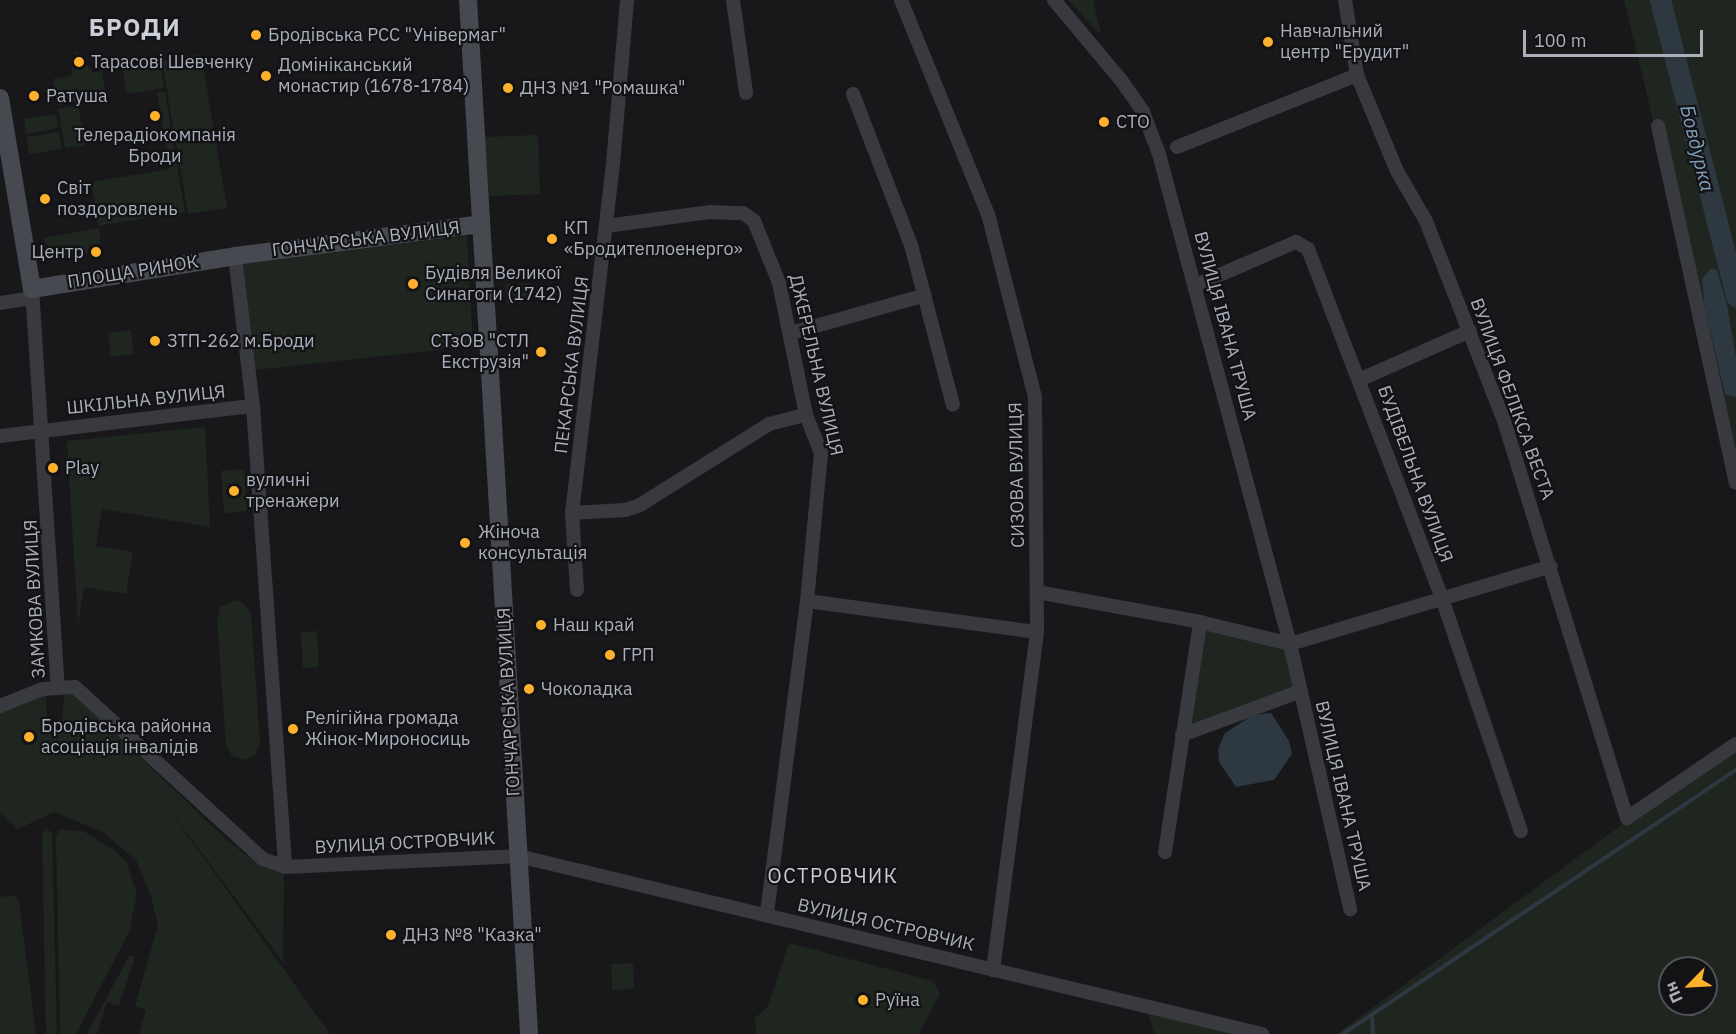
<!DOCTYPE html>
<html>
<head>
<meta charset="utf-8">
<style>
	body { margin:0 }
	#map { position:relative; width:1736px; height:1034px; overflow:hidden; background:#18181b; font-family:"IBM Plex Sans",sans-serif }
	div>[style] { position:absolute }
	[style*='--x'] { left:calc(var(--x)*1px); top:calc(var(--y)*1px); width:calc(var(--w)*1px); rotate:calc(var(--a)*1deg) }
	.green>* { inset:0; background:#1e261f }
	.water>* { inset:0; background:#2d3840 }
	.stream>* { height:4px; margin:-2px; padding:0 2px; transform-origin:2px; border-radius:2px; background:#2d3840 }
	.river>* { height:21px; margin:-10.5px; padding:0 10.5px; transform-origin:10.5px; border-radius:10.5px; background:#2d3840 }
	.minor>* { height:14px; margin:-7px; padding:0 7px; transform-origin:7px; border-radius:7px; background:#393a40 }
	.secondary>* { height:18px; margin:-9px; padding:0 9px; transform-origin:9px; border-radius:9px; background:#474950 }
	.dots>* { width:16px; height:16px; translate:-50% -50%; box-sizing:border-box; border:3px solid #131316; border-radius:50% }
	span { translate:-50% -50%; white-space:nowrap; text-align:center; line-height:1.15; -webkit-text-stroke:4.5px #131316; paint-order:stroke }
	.poi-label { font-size:18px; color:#aaafbb }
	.left { translate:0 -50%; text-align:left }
	.right { translate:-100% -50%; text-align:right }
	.street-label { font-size:18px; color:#aaafbb }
	.water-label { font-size:20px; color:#7f9fb8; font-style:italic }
	.neighbourhood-label { font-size:20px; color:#cbced7; letter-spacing:1.5px }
	.district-label { font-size:24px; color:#cbced7; font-weight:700; letter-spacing:1.5px }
	.north { position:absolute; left:1658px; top:956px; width:60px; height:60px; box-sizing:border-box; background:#131316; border:2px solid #4f5158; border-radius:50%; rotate:246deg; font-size:16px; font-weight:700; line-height:24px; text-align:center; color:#aaafbb }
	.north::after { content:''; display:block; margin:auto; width:21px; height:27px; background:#feb12d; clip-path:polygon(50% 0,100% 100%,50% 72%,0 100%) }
	.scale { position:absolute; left:1523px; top:30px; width:180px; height:27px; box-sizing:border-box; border:3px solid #aaafbb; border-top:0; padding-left:8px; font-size:18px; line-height:21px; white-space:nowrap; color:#aaafbb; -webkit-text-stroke:4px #131316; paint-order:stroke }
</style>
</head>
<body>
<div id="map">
	<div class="green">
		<i style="clip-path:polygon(1068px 0,1093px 0,1101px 35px)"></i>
		<i style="clip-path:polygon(1624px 0,1736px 0,1736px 464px,1663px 121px,1654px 124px)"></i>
		<i style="clip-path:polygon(75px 51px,93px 72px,102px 71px,106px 97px,57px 105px,53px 79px,71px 76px)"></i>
		<i style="clip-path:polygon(201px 54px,227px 208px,188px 214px,162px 61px)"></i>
		<i style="clip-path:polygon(160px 61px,164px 88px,127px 94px,122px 67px)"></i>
		<i style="clip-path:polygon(165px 92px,185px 212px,98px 226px,91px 182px,170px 169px,157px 93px)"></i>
		<i style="clip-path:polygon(78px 106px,85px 145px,65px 148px,58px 109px)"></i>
		<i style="clip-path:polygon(56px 114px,58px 128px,26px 134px,24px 119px)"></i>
		<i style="clip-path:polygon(59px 132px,62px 149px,29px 154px,27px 137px)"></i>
		<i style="clip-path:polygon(538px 135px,540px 194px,487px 196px,483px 137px)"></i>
		<i style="clip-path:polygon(99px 228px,101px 244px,89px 246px,90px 253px,66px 258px,45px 243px,43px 238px)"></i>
		<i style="clip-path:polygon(467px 236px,473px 346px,255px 370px,242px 264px)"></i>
		<i style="clip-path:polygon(529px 283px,530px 303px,507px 304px,505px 284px)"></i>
		<i style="clip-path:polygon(131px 330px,134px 354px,111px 357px,108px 333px)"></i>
		<i style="clip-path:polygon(205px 427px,210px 527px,102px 509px,96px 546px,133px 552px,126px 594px,84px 587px,78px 624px,67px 441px)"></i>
		<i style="clip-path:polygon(244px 469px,247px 511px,224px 513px,221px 471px)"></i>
		<i style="clip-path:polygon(235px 600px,243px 603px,251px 613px,260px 743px,255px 755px,244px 760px,232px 756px,226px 745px,217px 619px,220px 607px)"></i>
		<i style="clip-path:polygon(1202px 627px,1288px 648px,1297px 688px,1187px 730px)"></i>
		<i style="clip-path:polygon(317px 631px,319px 667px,303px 668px,301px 632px)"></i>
		<i style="clip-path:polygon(64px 694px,74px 695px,228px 841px,260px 865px,284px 875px,283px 962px,155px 790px,330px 1034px,139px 1034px,146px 1010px,135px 1006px,158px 926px,150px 893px,136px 860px,103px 832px,54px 812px,18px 829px,0 813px,0 713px,46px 695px,47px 729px,62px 729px)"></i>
		<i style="clip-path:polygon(evenodd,1736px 746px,1736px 1034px,1337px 1034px,1628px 820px,1736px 746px,1670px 968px,1706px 968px,1706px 1004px,1670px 1004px,1670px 968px)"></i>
		<i style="clip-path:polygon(46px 828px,52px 833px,57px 1034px,46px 1034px,42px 835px)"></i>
		<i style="clip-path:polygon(60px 829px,85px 832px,115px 851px,126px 861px,137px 894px,129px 932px,76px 1034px,60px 1034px,56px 836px)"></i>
		<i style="clip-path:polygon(0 893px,1px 897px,15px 895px,19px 902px,36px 1034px,0 1034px)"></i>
		<i style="clip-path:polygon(789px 943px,933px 981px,940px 994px,919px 1034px,756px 1034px,755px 1018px,768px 1006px)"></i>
		<i style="clip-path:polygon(129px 956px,135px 957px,119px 1006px,107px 1002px,97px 1034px,87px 1034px)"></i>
		<i style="clip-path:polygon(633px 963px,634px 989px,612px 990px,611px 964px)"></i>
		<i style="clip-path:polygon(1148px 1013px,1247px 1034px,1154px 1034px)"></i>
	</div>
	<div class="water">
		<i style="clip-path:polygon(1711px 268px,1717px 270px,1727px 305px,1736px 357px,1736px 397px,1725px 394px,1705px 309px,1702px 279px)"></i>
		<i style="clip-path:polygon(1271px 713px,1289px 741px,1292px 754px,1274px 780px,1236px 787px,1219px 762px,1218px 749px,1225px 733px,1253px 715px)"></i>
	</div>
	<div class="stream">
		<i style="--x:1372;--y:1015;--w:19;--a:87"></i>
		<i style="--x:1343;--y:1034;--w:473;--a:-33.9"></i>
	</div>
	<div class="river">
		<i style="--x:1660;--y:0;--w:306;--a:75.6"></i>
	</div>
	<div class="minor">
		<i style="--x:733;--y:0;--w:94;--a:82"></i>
		<i style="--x:901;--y:0;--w:231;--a:67.9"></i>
		<i style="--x:988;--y:214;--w:189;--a:75.6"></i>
		<i style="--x:1035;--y:397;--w:235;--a:89.5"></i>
		<i style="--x:1037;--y:632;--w:341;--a:97.4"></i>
		<i style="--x:1054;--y:0;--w:104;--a:50.1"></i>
		<i style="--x:1121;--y:80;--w:39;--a:55"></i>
		<i style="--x:1143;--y:112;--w:45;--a:69.1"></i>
		<i style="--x:1159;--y:154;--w:507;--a:75.03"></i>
		<i style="--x:1290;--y:644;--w:272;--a:77.2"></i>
		<i style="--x:1345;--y:0;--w:76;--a:80.9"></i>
		<i style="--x:1357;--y:75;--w:104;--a:67.4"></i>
		<i style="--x:1397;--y:171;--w:58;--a:59.9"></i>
		<i style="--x:1426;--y:221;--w:215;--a:68.7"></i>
		<i style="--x:1504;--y:421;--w:416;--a:72.8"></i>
		<i style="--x:1627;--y:818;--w:132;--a:-34.2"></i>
		<i style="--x:853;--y:94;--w:162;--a:69"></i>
		<i style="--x:911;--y:245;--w:165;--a:75.3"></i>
		<i style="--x:1658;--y:126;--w:365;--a:77.7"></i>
		<i style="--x:1177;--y:147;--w:194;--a:-21.8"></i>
		<i style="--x:606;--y:226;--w:104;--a:-7.7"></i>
		<i style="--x:709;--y:212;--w:34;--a:2"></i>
		<i style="--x:743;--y:213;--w:14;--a:36"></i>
		<i style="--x:754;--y:221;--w:67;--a:68"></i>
		<i style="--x:779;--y:283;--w:135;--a:78.4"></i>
		<i style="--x:806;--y:415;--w:41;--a:68.5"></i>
		<i style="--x:821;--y:453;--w:149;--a:95.4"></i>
		<i style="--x:807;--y:601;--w:317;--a:97.3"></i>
		<i style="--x:235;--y:256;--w:151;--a:83.2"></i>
		<i style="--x:253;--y:406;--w:462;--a:86"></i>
		<i style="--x:1196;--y:285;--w:109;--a:-23.3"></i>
		<i style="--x:1296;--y:242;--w:14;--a:30"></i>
		<i style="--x:1308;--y:249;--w:377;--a:69"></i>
		<i style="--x:1443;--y:601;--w:243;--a:71.3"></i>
		<i style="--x:32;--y:289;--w:400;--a:86.3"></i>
		<i style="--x:58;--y:688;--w:17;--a:-3"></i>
		<i style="--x:75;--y:687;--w:255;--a:42.5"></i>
		<i style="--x:263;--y:859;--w:23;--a:20"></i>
		<i style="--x:285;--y:867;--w:233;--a:-2.7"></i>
		<i style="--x:518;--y:856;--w:765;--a:13.45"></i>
		<i style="--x:0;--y:303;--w:33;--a:-9"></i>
		<i style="--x:791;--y:333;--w:139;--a:-15.8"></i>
		<i style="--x:1361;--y:379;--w:119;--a:-23.8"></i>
		<i style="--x:0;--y:436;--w:255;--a:-6.8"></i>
		<i style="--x:572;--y:513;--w:53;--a:-3.2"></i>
		<i style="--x:625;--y:510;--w:16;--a:-18"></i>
		<i style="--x:640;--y:505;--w:152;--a:-32.1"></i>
		<i style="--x:769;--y:424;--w:38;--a:-14"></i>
		<i style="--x:577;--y:590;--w:77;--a:-93.7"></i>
		<i style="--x:572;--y:513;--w:351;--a:-83.3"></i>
		<i style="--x:613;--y:164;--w:165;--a:-85.1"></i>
		<i style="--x:1037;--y:592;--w:166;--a:10.4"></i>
		<i style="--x:1200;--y:622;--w:93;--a:13.7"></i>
		<i style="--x:1290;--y:644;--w:272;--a:-16.6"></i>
		<i style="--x:807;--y:601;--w:232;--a:7.7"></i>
		<i style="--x:0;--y:706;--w:46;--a:-21.6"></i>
		<i style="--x:43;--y:689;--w:15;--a:-4"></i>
		<i style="--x:1182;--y:735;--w:127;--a:-20.3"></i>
		<i style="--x:1165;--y:852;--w:233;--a:-81.3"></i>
	</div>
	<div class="secondary">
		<i style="--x:468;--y:0;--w:1036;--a:86.62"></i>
		<i style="--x:0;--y:98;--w:194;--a:80.5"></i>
		<i style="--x:32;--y:289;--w:206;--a:-9.2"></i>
		<i style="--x:235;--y:256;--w:248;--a:-7.4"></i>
	</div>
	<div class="dots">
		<i style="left:256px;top:35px;background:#feb12d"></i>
		<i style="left:1268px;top:42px;background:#feb12d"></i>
		<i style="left:79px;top:62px;background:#feb12d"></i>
		<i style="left:266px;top:76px;background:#feb12d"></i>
		<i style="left:508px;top:88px;background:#feb12d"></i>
		<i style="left:34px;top:96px;background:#feb12d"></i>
		<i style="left:155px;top:116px;background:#feb12d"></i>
		<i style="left:1104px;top:122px;background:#feb12d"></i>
		<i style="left:45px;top:199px;background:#feb12d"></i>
		<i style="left:552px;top:239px;background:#feb12d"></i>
		<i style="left:96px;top:252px;background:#feb12d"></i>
		<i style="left:413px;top:284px;background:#feb12d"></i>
		<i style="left:155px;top:341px;background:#feb12d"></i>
		<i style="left:541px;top:352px;background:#feb12d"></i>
		<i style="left:53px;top:468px;background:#feb12d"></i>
		<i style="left:234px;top:491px;background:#feb12d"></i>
		<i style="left:465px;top:543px;background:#feb12d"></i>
		<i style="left:541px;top:625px;background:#feb12d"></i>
		<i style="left:610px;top:655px;background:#feb12d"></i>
		<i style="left:529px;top:689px;background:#feb12d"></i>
		<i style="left:293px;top:729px;background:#feb12d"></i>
		<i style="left:29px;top:737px;background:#feb12d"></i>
		<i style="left:391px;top:935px;background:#feb12d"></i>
		<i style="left:863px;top:1000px;background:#feb12d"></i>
	</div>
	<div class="poi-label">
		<span class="left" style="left:1280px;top:42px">Навчальний<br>центр "Ерудит"</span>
		<span class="left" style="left:268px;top:35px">Бродівська РСС "Універмаг"</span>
		<span class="left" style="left:91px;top:62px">Тарасові Шевченку</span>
		<span class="left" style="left:278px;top:76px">Домініканський<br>монастир (1678-1784)</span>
		<span class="left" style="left:520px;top:88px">ДНЗ №1 "Ромашка"</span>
		<span class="left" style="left:46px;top:96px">Ратуша</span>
		<span class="left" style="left:1116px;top:122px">СТО</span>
		<span style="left:155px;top:146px">Телерадіокомпанія<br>Броди</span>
		<span class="left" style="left:57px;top:199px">Світ<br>поздоровлень</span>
		<span class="left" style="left:564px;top:239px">КП<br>«Бродитеплоенерго»</span>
		<span class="right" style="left:84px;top:252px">Центр</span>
		<span class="left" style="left:425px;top:284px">Будівля Великої<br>Синагоги (1742)</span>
		<span class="left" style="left:167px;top:341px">ЗТП-262 м.Броди</span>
		<span class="right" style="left:529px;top:352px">СТзОВ "СТЛ<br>Екструзія"</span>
		<span class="left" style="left:65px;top:468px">Play</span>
		<span class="left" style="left:246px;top:491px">вуличні<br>тренажери</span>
		<span class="left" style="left:478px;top:543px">Жіноча<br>консультація</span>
		<span class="left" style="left:553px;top:625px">Наш край</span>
		<span class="left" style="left:622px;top:655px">ГРП</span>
		<span class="left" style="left:541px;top:689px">Чоколадка</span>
		<span class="left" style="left:305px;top:729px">Релігійна громада<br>Жінок-Мироносиць</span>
		<span class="left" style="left:41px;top:737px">Бродівська районна<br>асоціація інвалідів</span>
		<span class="left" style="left:403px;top:935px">ДНЗ №8 "Казка"</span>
		<span class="left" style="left:875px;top:1000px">Руїна</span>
	</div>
	<div class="street-label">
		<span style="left:366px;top:239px;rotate:-7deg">ГОНЧАРСЬКА ВУЛИЦЯ</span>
		<span style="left:133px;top:272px;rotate:-9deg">ПЛОЩА РИНОК</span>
		<span style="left:1225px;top:326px;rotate:75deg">ВУЛИЦЯ ІВАНА ТРУША</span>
		<span style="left:572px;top:365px;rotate:-83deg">ПЕКАРСЬКА ВУЛИЦЯ</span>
		<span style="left:816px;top:365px;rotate:77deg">ДЖЕРЕЛЬНА ВУЛИЦЯ</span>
		<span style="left:1512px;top:399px;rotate:70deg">ВУЛИЦЯ ФЕЛІКСА ВЕСТА</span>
		<span style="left:146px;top:400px;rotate:-6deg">ШКІЛЬНА ВУЛИЦЯ</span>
		<span style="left:1415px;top:474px;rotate:70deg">БУДІВЕЛЬНА ВУЛИЦЯ</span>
		<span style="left:1017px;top:475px;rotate:-91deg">СИЗОВА ВУЛИЦЯ</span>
		<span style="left:35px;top:599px;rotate:-93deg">ЗАМКОВА ВУЛИЦЯ</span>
		<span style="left:509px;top:702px;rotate:-93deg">ГОНЧАРСЬКА ВУЛИЦЯ</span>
		<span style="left:1343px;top:796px;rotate:77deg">ВУЛИЦЯ ІВАНА ТРУША</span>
		<span style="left:405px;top:843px;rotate:-3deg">ВУЛИЦЯ ОСТРОВЧИК</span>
		<span style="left:886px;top:925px;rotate:13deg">ВУЛИЦЯ ОСТРОВЧИК</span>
	</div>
	<div class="water-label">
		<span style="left:1698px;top:148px;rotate:76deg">Бовдурка</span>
	</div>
	<div class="neighbourhood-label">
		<span style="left:833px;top:875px">ОСТРОВЧИК</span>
	</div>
	<div class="district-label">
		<span style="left:135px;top:28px">БРОДИ</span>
	</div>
	<div class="north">Пн</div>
	<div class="scale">100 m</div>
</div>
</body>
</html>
